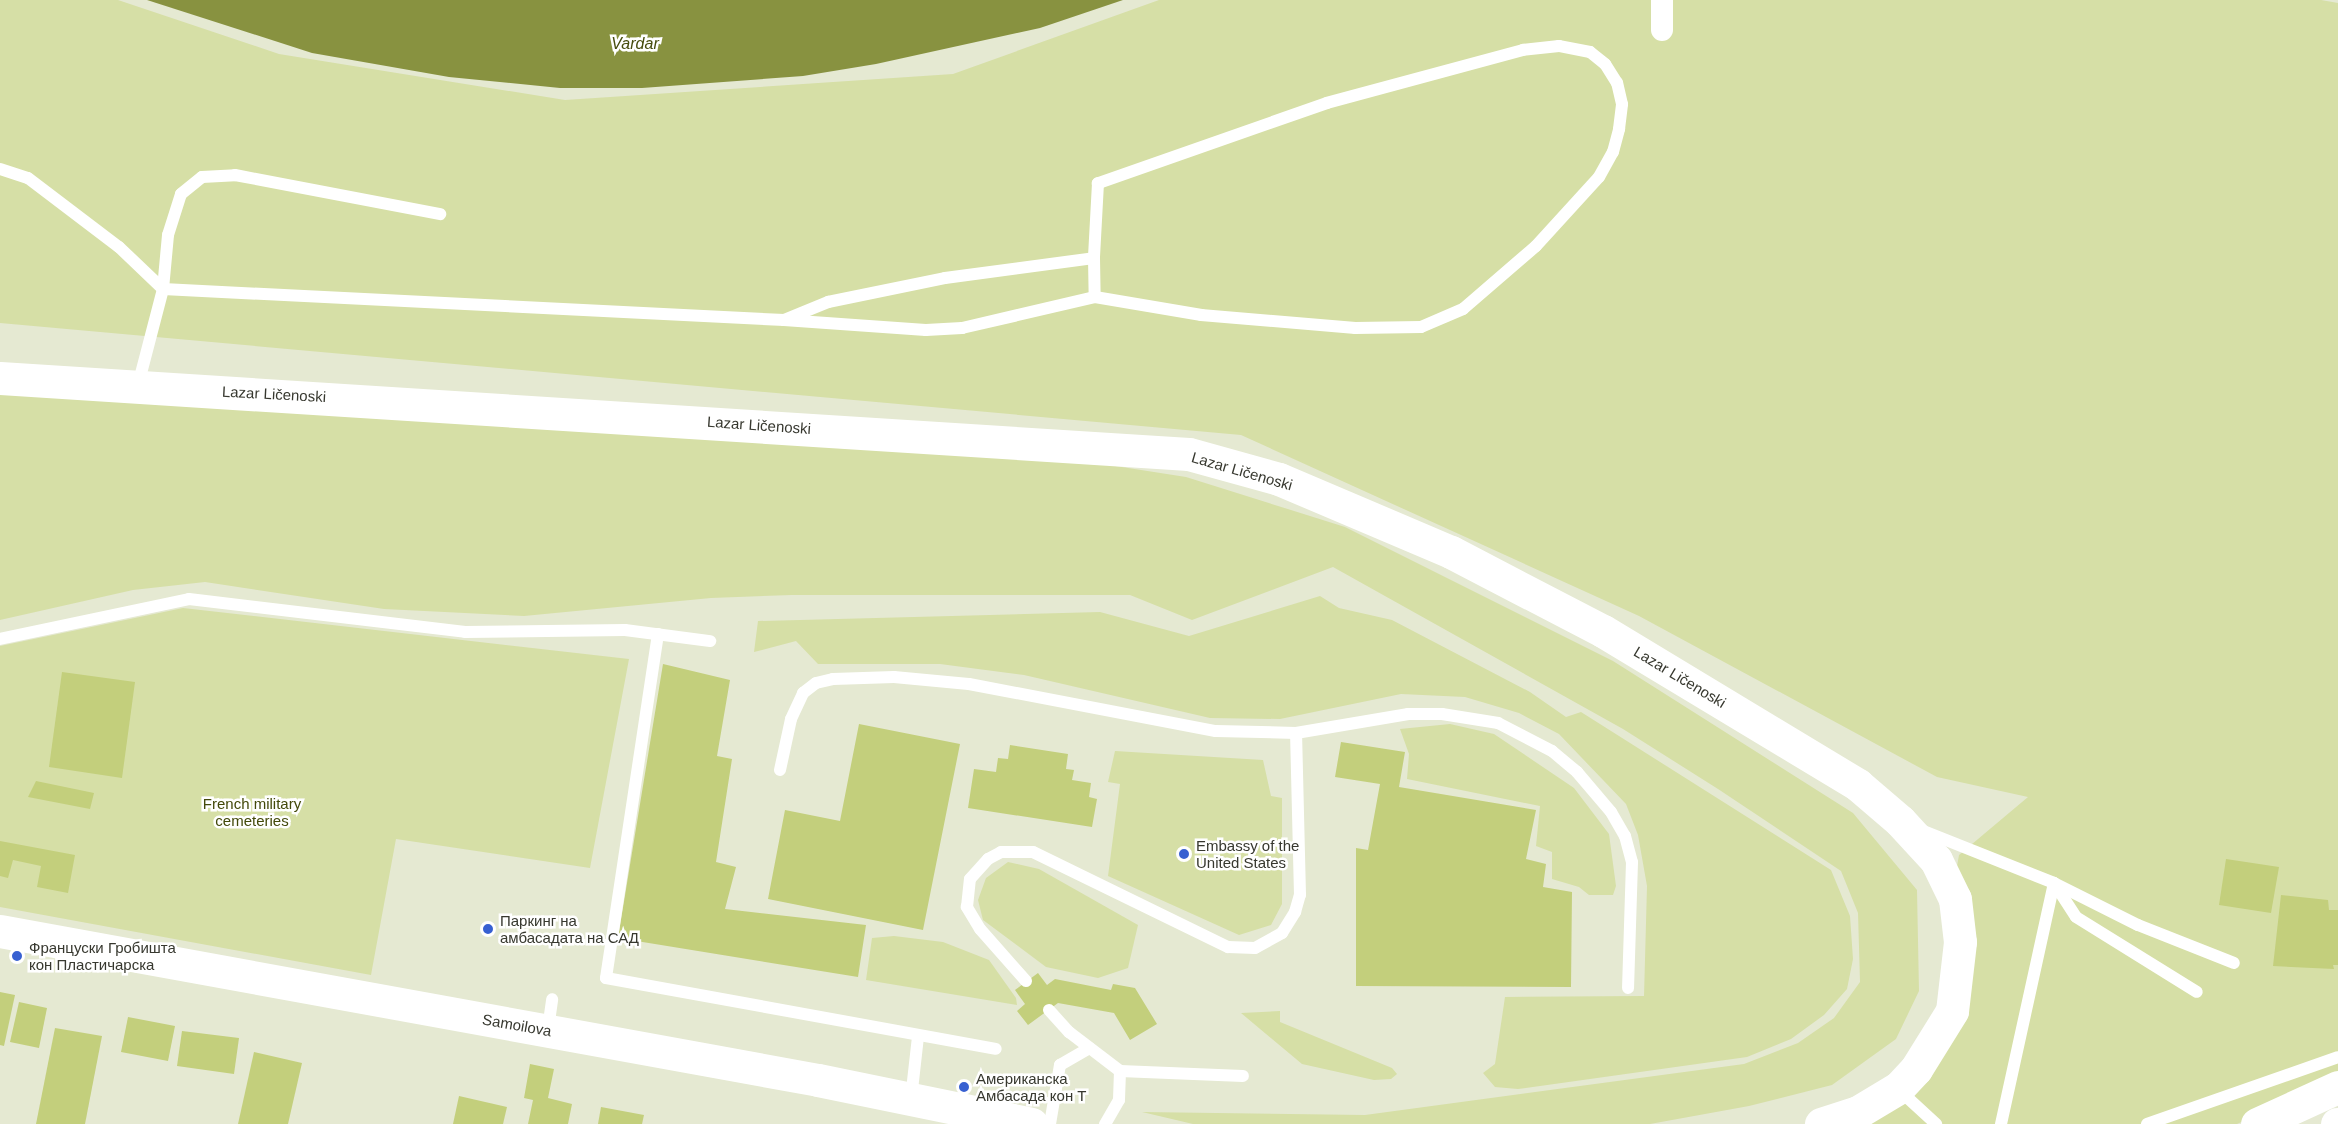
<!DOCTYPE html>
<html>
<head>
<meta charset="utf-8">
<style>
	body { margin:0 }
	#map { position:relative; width:2338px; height:1124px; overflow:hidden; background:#e5e9d2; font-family:Helvetica,sans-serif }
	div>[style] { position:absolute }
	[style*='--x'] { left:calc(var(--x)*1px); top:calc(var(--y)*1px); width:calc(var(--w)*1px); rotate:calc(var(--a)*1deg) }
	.green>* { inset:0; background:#d6dfa6 }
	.water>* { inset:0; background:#889240 }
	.building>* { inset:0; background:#c3cf7c }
	.lane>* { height:12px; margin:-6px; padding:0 6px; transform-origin:6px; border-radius:6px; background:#fff }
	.street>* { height:22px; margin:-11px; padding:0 11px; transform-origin:11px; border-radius:11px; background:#fff }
	.secondary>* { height:33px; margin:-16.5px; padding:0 16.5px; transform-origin:16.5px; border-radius:16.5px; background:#fff }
	.dots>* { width:16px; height:16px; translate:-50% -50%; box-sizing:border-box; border:3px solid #fff; border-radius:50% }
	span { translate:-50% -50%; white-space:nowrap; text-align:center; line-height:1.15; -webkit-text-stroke:5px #fff; paint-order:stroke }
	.street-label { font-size:15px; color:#37382f }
	.park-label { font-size:15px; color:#43490a }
	.poi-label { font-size:15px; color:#37382f }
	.left { translate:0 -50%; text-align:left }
	.water-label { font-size:16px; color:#464c0d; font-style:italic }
</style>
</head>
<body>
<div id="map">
	<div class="green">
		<i style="clip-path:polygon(0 0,118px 0,279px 54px,565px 100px,953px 74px,1159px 0,2321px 0,2338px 3px,2338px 1078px,2237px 1124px,1871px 1124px,1958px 1025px,1954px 883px,1959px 855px,2028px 797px,1937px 777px,1639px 616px,1241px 435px,0 323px)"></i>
		<i style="clip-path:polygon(0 393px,1006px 449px,1186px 477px,1345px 527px,1613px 661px,1853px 813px,1917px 890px,1919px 991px,1896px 1039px,1832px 1085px,1749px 1106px,1650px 1124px,1193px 1124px,1142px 1112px,1365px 1115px,1744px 1064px,1798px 1043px,1834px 1018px,1860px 982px,1858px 913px,1841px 871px,1718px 789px,1623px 729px,1333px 567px,1192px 620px,1130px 595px,792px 595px,711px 598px,524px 616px,384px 609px,205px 582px,133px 590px,0 620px)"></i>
		<i style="clip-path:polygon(1320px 596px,1339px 608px,1392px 620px,1530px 692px,1566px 717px,1581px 712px,1831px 870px,1850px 916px,1853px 959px,1847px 989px,1824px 1015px,1791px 1039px,1747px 1057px,1518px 1089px,1495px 1087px,1483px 1073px,1495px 1064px,1505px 997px,1644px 996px,1647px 886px,1638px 835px,1626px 804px,1559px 734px,1519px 713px,1465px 697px,1401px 694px,1280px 719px,1210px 718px,1024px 675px,940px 664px,818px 664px,796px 641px,754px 652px,758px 621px,1100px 612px,1189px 636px)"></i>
		<i style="clip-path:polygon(183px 608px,629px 659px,590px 868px,396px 839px,371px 975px,0 907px,0 646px)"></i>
		<i style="clip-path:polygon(1450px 724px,1494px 734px,1574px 788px,1609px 834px,1616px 886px,1613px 895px,1589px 895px,1579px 887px,1552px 879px,1552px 852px,1536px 846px,1540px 806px,1407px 779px,1409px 754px,1400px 729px)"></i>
		<i style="clip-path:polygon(1115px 751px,1263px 760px,1271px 796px,1282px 798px,1282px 904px,1271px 925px,1239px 935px,1108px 876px,1120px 784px,1108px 782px)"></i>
		<i style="clip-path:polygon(1008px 862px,1039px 869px,1138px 925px,1128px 968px,1098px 978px,1046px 967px,983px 920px,978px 900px,986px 878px)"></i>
		<i style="clip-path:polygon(894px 936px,943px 942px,989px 960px,1016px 998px,1017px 1005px,866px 980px,872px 938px)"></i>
		<i style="clip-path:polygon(1280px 1011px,1280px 1022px,1392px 1068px,1397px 1074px,1391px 1079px,1374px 1080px,1302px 1064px,1241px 1013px)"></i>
	</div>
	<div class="water">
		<i style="clip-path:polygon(147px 0,1123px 0,1040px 28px,876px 64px,803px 76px,642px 88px,560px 88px,449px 77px,312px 53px)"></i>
	</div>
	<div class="building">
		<i style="clip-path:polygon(663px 664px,730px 680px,717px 756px,732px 759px,716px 862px,736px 867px,725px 909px,866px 925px,858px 977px,618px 938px)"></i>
		<i style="clip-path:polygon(62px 672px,135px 682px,122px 778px,49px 767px)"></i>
		<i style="clip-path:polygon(859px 724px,960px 744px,923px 930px,768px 899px,785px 810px,840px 821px)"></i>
		<i style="clip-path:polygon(1341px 742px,1405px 752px,1399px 787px,1536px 810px,1526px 859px,1546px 864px,1543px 887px,1572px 892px,1571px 987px,1356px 986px,1356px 848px,1368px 850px,1380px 784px,1335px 777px)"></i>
		<i style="clip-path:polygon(1010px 745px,1068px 754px,1066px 769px,1074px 770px,1072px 780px,1091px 783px,1089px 797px,1097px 799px,1092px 827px,968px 808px,974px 769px,996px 772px,998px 758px,1008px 759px)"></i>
		<i style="clip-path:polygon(36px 781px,94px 793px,90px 809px,28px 797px)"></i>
		<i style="clip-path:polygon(0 841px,75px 855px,68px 893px,37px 887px,41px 866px,13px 860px,8px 878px,0 876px)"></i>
		<i style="clip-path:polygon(2226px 859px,2279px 867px,2271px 913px,2219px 905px)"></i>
		<i style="clip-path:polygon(2281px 895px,2328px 900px,2329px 910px,2338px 910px,2338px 965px,2333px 965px,2334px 969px,2273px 966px)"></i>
		<i style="clip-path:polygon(1038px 973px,1047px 985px,1055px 979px,1111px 990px,1113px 984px,1135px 988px,1157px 1024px,1130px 1040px,1114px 1013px,1058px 1003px,1028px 1025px,1017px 1011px,1025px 1004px,1015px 990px)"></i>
		<i style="clip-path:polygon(0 992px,15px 995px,4px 1046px,0 1045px)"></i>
		<i style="clip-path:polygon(19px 1002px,47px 1008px,39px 1048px,10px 1042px)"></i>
		<i style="clip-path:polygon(128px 1017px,175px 1026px,168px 1061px,121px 1052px)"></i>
		<i style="clip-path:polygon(55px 1028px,102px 1036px,85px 1124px,36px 1124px)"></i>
		<i style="clip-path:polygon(182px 1031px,239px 1038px,234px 1074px,177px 1066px)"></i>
		<i style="clip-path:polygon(254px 1052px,302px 1063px,288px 1124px,238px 1124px)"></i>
		<i style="clip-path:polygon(530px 1064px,554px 1069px,548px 1098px,572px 1104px,568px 1124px,528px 1124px,533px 1100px,524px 1098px)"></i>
		<i style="clip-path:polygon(459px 1096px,507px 1107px,503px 1124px,453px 1124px)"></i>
		<i style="clip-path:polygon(601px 1107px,644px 1115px,642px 1124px,598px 1124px)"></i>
	</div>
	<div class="lane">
		<i style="--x:0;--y:169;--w:29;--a:18"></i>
		<i style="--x:28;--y:178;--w:114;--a:37.2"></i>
		<i style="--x:119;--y:247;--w:61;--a:43.7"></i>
		<i style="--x:163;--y:289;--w:622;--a:2.86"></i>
		<i style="--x:784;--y:320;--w:48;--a:-22.2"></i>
		<i style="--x:828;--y:302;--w:119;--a:-11.6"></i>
		<i style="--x:945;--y:278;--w:150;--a:-7.6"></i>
		<i style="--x:1094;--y:258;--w:39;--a:89"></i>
		<i style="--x:784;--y:320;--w:142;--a:4"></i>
		<i style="--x:926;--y:330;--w:36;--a:-3"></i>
		<i style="--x:962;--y:328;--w:137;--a:-13.1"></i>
		<i style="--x:1095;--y:297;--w:108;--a:9.6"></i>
		<i style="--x:1201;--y:315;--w:155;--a:4.8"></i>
		<i style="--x:1355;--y:328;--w:66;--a:-0.9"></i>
		<i style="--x:1421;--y:327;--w:46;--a:-23.2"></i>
		<i style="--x:1463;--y:309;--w:96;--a:-40.8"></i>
		<i style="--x:1536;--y:246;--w:93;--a:-47.6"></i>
		<i style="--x:1599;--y:177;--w:29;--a:-61"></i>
		<i style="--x:1613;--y:152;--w:24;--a:-75"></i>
		<i style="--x:1619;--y:129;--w:25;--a:-83"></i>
		<i style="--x:1622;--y:104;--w:22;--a:-103"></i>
		<i style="--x:1617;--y:83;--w:22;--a:-122"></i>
		<i style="--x:1605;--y:64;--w:19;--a:-141"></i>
		<i style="--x:1590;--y:52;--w:32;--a:-169"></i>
		<i style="--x:1559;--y:46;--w:36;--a:174"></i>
		<i style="--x:1523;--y:50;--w:203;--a:164.9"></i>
		<i style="--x:1327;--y:103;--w:243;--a:160.7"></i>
		<i style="--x:1098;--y:183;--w:75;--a:93.1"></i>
		<i style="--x:138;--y:385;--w:99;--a:-75.4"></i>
		<i style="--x:163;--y:289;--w:54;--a:-84.7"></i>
		<i style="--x:168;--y:235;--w:43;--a:-72.4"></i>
		<i style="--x:181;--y:194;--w:27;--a:-39"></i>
		<i style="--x:202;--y:177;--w:33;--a:-3"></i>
		<i style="--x:235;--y:175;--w:209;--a:10.8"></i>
		<i style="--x:658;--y:634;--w:348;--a:98.6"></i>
		<i style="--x:606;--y:978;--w:396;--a:10.3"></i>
		<i style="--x:0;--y:639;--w:193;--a:-11.9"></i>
		<i style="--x:189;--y:599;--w:278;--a:6.8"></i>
		<i style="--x:465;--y:632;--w:160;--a:-0.7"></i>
		<i style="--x:625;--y:630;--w:86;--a:7.4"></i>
		<i style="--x:780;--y:770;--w:52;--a:-77.8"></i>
		<i style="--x:791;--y:719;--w:29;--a:-65"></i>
		<i style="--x:803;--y:693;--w:16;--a:-38"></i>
		<i style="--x:816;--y:683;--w:17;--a:-13"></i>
		<i style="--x:833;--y:679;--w:61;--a:-1.9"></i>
		<i style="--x:894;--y:677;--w:75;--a:5.3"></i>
		<i style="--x:969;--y:684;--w:251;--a:10.8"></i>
		<i style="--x:1216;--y:731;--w:80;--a:1.4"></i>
		<i style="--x:1296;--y:733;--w:114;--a:-9.6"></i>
		<i style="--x:1408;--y:714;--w:34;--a:0"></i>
		<i style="--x:1442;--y:714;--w:57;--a:9.1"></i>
		<i style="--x:1498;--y:723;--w:61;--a:27.4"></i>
		<i style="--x:1552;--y:751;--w:33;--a:40"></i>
		<i style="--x:1577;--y:772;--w:52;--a:49.6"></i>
		<i style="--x:1611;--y:812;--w:28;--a:60"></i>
		<i style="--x:1625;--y:836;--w:27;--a:75"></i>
		<i style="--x:1632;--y:862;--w:126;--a:91.8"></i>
		<i style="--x:1921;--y:830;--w:143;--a:21.7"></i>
		<i style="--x:2054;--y:883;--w:40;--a:57.1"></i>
		<i style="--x:2076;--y:917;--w:142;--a:31.8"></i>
		<i style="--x:1026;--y:981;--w:69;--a:-131.5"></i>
		<i style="--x:980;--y:929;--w:26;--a:-121"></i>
		<i style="--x:967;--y:907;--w:28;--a:-84"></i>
		<i style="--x:970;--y:879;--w:27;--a:-48"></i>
		<i style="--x:988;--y:859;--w:15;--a:-28"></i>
		<i style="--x:1001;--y:852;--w:32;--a:0"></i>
		<i style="--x:1033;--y:852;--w:217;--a:26"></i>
		<i style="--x:1228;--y:947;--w:27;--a:2"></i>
		<i style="--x:1255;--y:948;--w:31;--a:-29"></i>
		<i style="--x:1282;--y:933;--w:25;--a:-58"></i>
		<i style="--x:1295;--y:912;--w:18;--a:-74"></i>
		<i style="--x:1300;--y:895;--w:162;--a:-91.4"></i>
		<i style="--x:1049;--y:1010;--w:30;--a:48"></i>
		<i style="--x:1069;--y:1032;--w:64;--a:37.4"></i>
		<i style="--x:1120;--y:1071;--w:29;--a:92"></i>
		<i style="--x:1119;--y:1100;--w:28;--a:120"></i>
		<i style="--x:548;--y:1029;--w:30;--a:-82"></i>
		<i style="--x:1120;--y:1071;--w:123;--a:2.3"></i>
		<i style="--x:1898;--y:1089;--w:52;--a:42.6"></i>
		<i style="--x:911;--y:1099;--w:62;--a:-83.6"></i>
		<i style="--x:1050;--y:1124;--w:60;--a:-80.4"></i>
		<i style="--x:1060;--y:1065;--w:34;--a:-30"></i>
		<i style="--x:2001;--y:1124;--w:247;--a:-77.6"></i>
		<i style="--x:2054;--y:883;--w:94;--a:26.6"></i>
		<i style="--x:2138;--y:925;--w:103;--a:21.6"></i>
		<i style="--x:2147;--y:1124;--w:202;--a:-19.3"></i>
	</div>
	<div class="street">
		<i style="--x:1662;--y:30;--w:30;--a:-90"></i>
	</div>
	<div class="secondary">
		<i style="--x:0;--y:378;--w:1191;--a:3.66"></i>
		<i style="--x:1189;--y:454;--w:93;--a:15.5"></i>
		<i style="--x:1279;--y:479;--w:187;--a:23"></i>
		<i style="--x:1451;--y:552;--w:171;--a:27.5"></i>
		<i style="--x:1603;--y:631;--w:298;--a:31.1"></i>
		<i style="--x:1858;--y:785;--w:55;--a:40.6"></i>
		<i style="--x:1900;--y:821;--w:53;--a:47.3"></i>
		<i style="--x:1936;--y:860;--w:43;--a:64"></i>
		<i style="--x:1955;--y:899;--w:43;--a:83.4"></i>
		<i style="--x:1960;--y:942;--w:69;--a:96.6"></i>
		<i style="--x:1952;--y:1011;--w:68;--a:121.8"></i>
		<i style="--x:1916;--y:1069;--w:26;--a:133"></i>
		<i style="--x:1898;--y:1088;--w:47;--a:149"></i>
		<i style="--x:1858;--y:1112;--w:39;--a:162"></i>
		<i style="--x:0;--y:931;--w:831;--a:10.32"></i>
		<i style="--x:818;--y:1080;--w:218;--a:11.6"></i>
		<i style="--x:2257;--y:1124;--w:89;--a:-24.6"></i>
		<i style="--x:2337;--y:1124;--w:1;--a:0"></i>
	</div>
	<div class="dots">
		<i style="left:1184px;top:854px;background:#3760d1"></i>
		<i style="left:488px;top:929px;background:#3760d1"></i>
		<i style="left:17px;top:956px;background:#3760d1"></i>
		<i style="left:964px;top:1087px;background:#3760d1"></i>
	</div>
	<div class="street-label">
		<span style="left:274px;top:394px;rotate:3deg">Lazar Ličenoski</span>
		<span style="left:759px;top:425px;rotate:4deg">Lazar Ličenoski</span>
		<span style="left:1242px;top:471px;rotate:16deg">Lazar Ličenoski</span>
		<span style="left:1680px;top:677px;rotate:31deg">Lazar Ličenoski</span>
		<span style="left:517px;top:1025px;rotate:10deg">Samoilova</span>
	</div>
	<div class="park-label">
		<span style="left:252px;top:812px">French military<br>cemeteries</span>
	</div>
	<div class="poi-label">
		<span class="left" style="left:1196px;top:854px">Embassy of the<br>United States</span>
		<span class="left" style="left:500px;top:929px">Паркинг на<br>амбасадата на САД</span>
		<span class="left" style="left:29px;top:956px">Француски Гробишта<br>кон Пластичарска</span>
		<span class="left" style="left:976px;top:1087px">Американска<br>Амбасада кон Т</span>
	</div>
	<div class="water-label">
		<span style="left:635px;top:44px">Vardar</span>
	</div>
</div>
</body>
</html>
